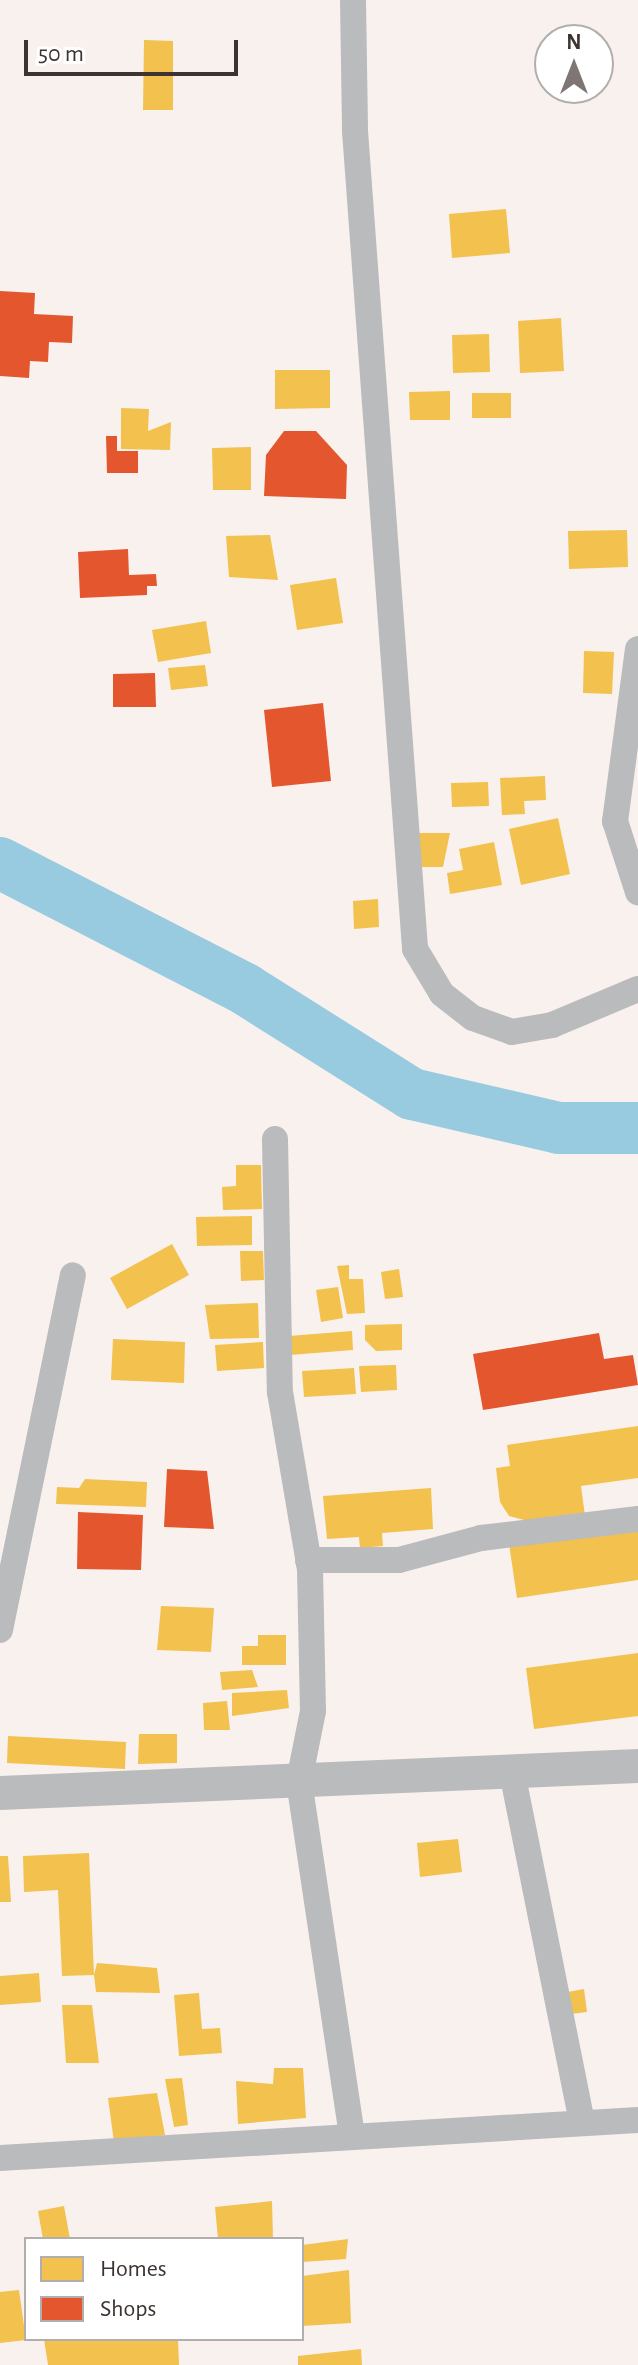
<!DOCTYPE html>
<html>
<head>
<meta charset="utf-8">
<style>
	body { margin:0 }
	#map { position:relative; width:638px; height:2365px; overflow:hidden; background:#f9f1ee; font-family:"Alegreya Sans",sans-serif }
	div>[style] { position:absolute }
	[style*='--x'] { left:calc(var(--x)*1px); top:calc(var(--y)*1px); width:calc(var(--w)*1px); rotate:calc(var(--a)*1deg) }
	.homes>* { inset:0; background:#f2c14e }
	.shops>* { inset:0; background:#e4572e }
	.river>* { height:52px; margin:-26px; padding:0 26px; transform-origin:26px; border-radius:26px; background:#98cbdf }
	.minor>* { height:26px; margin:-13px; padding:0 13px; transform-origin:13px; border-radius:13px; background:#babbbc }
	.tertiary>* { height:34px; margin:-17px; padding:0 17px; transform-origin:17px; border-radius:17px; background:#babbbc }
	span { translate:-50% -50%; white-space:nowrap; text-align:center; line-height:1.15; -webkit-text-stroke:8px #fff; paint-order:stroke }
	.legend { position:absolute; left:24px; top:2237px; width:280px; height:104px; box-sizing:border-box; background:#fff; border:2px solid #b1aead; margin:0; padding:10px 14px; list-style:none; font-size:24px; color:#3d3431 }
	.legend li { display:flex; align-items:center; gap:16px; height:40px }
	.legend b { width:40px; border:2px solid #b1aead }
	.north { position:absolute; left:534px; top:24px; width:80px; height:80px; box-sizing:border-box; background:#fff; border:2px solid #b1aead; border-radius:50%; rotate:0deg; font-size:22px; font-weight:700; line-height:32px; text-align:center; color:#3d3431 }
	.north::after { content:''; display:block; margin:auto; width:28px; height:36px; background:#7f7673; clip-path:polygon(50% 0,100% 100%,50% 72%,0 100%) }
	.scale { position:absolute; left:24px; top:40px; width:214px; height:36px; box-sizing:border-box; border:4px solid #3d3431; border-top:0; padding-left:10px; font-size:24px; line-height:28px; white-space:nowrap; color:#3d3431; -webkit-text-stroke:6px #fff; paint-order:stroke }
</style>
</head>
<body>
<div id="map">
	<div class="homes">
		<i style="clip-path:polygon(144px 40px,173px 41px,173px 110px,143px 110px)"></i>
		<i style="clip-path:polygon(506px 209px,510px 253px,452px 258px,449px 214px)"></i>
		<i style="clip-path:polygon(561px 318px,564px 371px,520px 373px,518px 321px)"></i>
		<i style="clip-path:polygon(489px 334px,490px 372px,453px 373px,452px 335px)"></i>
		<i style="clip-path:polygon(275px 370px,330px 370px,330px 408px,275px 409px)"></i>
		<i style="clip-path:polygon(450px 391px,450px 420px,410px 420px,409px 392px)"></i>
		<i style="clip-path:polygon(472px 393px,511px 393px,511px 418px,472px 418px)"></i>
		<i style="clip-path:polygon(121px 408px,149px 409px,148px 431px,171px 422px,170px 450px,121px 449px)"></i>
		<i style="clip-path:polygon(251px 447px,251px 490px,213px 490px,212px 448px)"></i>
		<i style="clip-path:polygon(627px 530px,628px 567px,569px 569px,568px 531px)"></i>
		<i style="clip-path:polygon(270px 535px,278px 580px,229px 577px,226px 536px)"></i>
		<i style="clip-path:polygon(336px 578px,343px 623px,297px 630px,290px 585px)"></i>
		<i style="clip-path:polygon(206px 621px,211px 653px,158px 662px,152px 630px)"></i>
		<i style="clip-path:polygon(584px 651px,614px 652px,612px 694px,583px 693px)"></i>
		<i style="clip-path:polygon(205px 665px,208px 686px,171px 690px,168px 668px)"></i>
		<i style="clip-path:polygon(545px 776px,546px 800px,524px 801px,525px 814px,502px 815px,500px 778px)"></i>
		<i style="clip-path:polygon(488px 782px,489px 806px,452px 807px,451px 783px)"></i>
		<i style="clip-path:polygon(558px 818px,570px 874px,521px 885px,509px 829px)"></i>
		<i style="clip-path:polygon(416px 833px,450px 833px,443px 867px,416px 867px)"></i>
		<i style="clip-path:polygon(494px 842px,502px 885px,450px 894px,447px 873px,463px 870px,459px 849px)"></i>
		<i style="clip-path:polygon(378px 899px,379px 927px,354px 929px,353px 901px)"></i>
		<i style="clip-path:polygon(236px 1165px,261px 1165px,262px 1209px,223px 1210px,222px 1187px,236px 1186px)"></i>
		<i style="clip-path:polygon(252px 1216px,252px 1245px,197px 1246px,196px 1217px)"></i>
		<i style="clip-path:polygon(172px 1244px,189px 1275px,127px 1309px,110px 1278px)"></i>
		<i style="clip-path:polygon(240px 1251px,263px 1251px,264px 1280px,241px 1281px)"></i>
		<i style="clip-path:polygon(349px 1265px,349px 1279px,363px 1279px,365px 1313px,347px 1314px,337px 1266px)"></i>
		<i style="clip-path:polygon(399px 1269px,403px 1297px,385px 1299px,381px 1272px)"></i>
		<i style="clip-path:polygon(338px 1287px,343px 1318px,321px 1322px,316px 1290px)"></i>
		<i style="clip-path:polygon(258px 1303px,259px 1338px,210px 1339px,205px 1305px)"></i>
		<i style="clip-path:polygon(402px 1324px,402px 1350px,376px 1351px,365px 1340px,365px 1325px)"></i>
		<i style="clip-path:polygon(352px 1331px,353px 1350px,290px 1355px,289px 1336px)"></i>
		<i style="clip-path:polygon(113px 1339px,185px 1342px,184px 1383px,111px 1380px)"></i>
		<i style="clip-path:polygon(263px 1342px,264px 1368px,217px 1371px,215px 1345px)"></i>
		<i style="clip-path:polygon(396px 1365px,397px 1390px,361px 1392px,359px 1366px)"></i>
		<i style="clip-path:polygon(354px 1368px,356px 1394px,304px 1397px,302px 1371px)"></i>
		<i style="clip-path:polygon(638px 1426px,638px 1478px,581px 1486px,585px 1516px,535px 1523px,509px 1516px,500px 1502px,496px 1468px,510px 1466px,507px 1445px)"></i>
		<i style="clip-path:polygon(85px 1479px,147px 1482px,146px 1507px,56px 1504px,57px 1487px,79px 1488px)"></i>
		<i style="clip-path:polygon(431px 1488px,433px 1529px,382px 1533px,383px 1546px,360px 1548px,359px 1537px,327px 1539px,323px 1496px)"></i>
		<i style="clip-path:polygon(638px 1524px,638px 1580px,517px 1598px,509px 1544px)"></i>
		<i style="clip-path:polygon(161px 1606px,214px 1608px,211px 1652px,157px 1650px)"></i>
		<i style="clip-path:polygon(258px 1635px,286px 1635px,286px 1665px,242px 1665px,242px 1646px,258px 1646px)"></i>
		<i style="clip-path:polygon(638px 1653px,638px 1716px,534px 1729px,526px 1668px)"></i>
		<i style="clip-path:polygon(252px 1670px,258px 1687px,222px 1690px,220px 1672px)"></i>
		<i style="clip-path:polygon(287px 1690px,289px 1708px,232px 1716px,232px 1693px)"></i>
		<i style="clip-path:polygon(227px 1701px,230px 1730px,204px 1730px,203px 1703px)"></i>
		<i style="clip-path:polygon(139px 1734px,177px 1734px,177px 1763px,138px 1764px)"></i>
		<i style="clip-path:polygon(8px 1736px,126px 1742px,125px 1769px,7px 1763px)"></i>
		<i style="clip-path:polygon(458px 1839px,462px 1872px,420px 1877px,417px 1843px)"></i>
		<i style="clip-path:polygon(89px 1853px,94px 1975px,97px 1963px,157px 1968px,160px 1993px,96px 1992px,94px 1975px,62px 1976px,58px 1890px,24px 1892px,23px 1856px)"></i>
		<i style="clip-path:polygon(0 1856px,8px 1856px,11px 1902px,0 1902px)"></i>
		<i style="clip-path:polygon(39px 1973px,41px 2002px,0 2005px,0 1976px)"></i>
		<i style="clip-path:polygon(584px 1989px,587px 2012px,571px 2014px,568px 1992px)"></i>
		<i style="clip-path:polygon(199px 1993px,202px 2029px,220px 2028px,222px 2053px,179px 2056px,174px 1995px)"></i>
		<i style="clip-path:polygon(62px 2005px,92px 2005px,99px 2063px,66px 2063px)"></i>
		<i style="clip-path:polygon(274px 2068px,303px 2068px,306px 2118px,238px 2124px,236px 2081px,273px 2084px)"></i>
		<i style="clip-path:polygon(182px 2078px,188px 2125px,174px 2127px,165px 2079px)"></i>
		<i style="clip-path:polygon(157px 2093px,165px 2135px,114px 2142px,108px 2098px)"></i>
		<i style="clip-path:polygon(272px 2201px,273px 2239px,218px 2239px,215px 2207px)"></i>
		<i style="clip-path:polygon(64px 2206px,70px 2239px,43px 2239px,38px 2211px)"></i>
		<i style="clip-path:polygon(348px 2239px,346px 2259px,302px 2262px,302px 2245px)"></i>
		<i style="clip-path:polygon(349px 2270px,351px 2323px,302px 2326px,302px 2276px)"></i>
		<i style="clip-path:polygon(19px 2290px,26px 2340px,0 2343px,0 2292px)"></i>
		<i style="clip-path:polygon(44px 2339px,178px 2339px,179px 2365px,48px 2365px)"></i>
		<i style="clip-path:polygon(361px 2349px,362px 2365px,298px 2365px,298px 2356px)"></i>
	</div>
	<div class="shops">
		<i style="clip-path:polygon(0 291px,35px 293px,34px 314px,73px 316px,72px 343px,49px 342px,48px 362px,30px 361px,29px 378px,0 376px)"></i>
		<i style="clip-path:polygon(284px 431px,316px 431px,347px 465px,346px 499px,264px 496px,266px 455px)"></i>
		<i style="clip-path:polygon(106px 436px,117px 436px,117px 451px,138px 451px,138px 473px,107px 473px)"></i>
		<i style="clip-path:polygon(128px 549px,129px 575px,156px 574px,157px 586px,147px 586px,147px 595px,80px 598px,78px 552px)"></i>
		<i style="clip-path:polygon(155px 673px,156px 707px,113px 707px,113px 674px)"></i>
		<i style="clip-path:polygon(323px 703px,331px 781px,272px 787px,264px 710px)"></i>
		<i style="clip-path:polygon(599px 1333px,604px 1359px,633px 1355px,638px 1385px,483px 1410px,473px 1354px)"></i>
		<i style="clip-path:polygon(167px 1469px,207px 1471px,214px 1529px,164px 1527px)"></i>
		<i style="clip-path:polygon(78px 1512px,143px 1515px,141px 1570px,77px 1569px)"></i>
	</div>
	<div class="river">
		<i style="--x:0;--y:863;--w:276;--a:27.2"></i>
		<i style="--x:245;--y:989;--w:197;--a:32.2"></i>
		<i style="--x:412;--y:1094;--w:151;--a:13"></i>
		<i style="--x:559;--y:1128;--w:79;--a:0"></i>
	</div>
	<div class="minor">
		<i style="--x:353;--y:0;--w:131;--a:89.1"></i>
		<i style="--x:355;--y:131;--w:820;--a:85.8"></i>
		<i style="--x:415;--y:949;--w:52;--a:59"></i>
		<i style="--x:442;--y:994;--w:39;--a:38"></i>
		<i style="--x:473;--y:1018;--w:41;--a:19.7"></i>
		<i style="--x:512;--y:1032;--w:41;--a:-9.9"></i>
		<i style="--x:552;--y:1025;--w:93;--a:-22.7"></i>
		<i style="--x:638;--y:649;--w:174;--a:97.6"></i>
		<i style="--x:615;--y:821;--w:75;--a:72.1"></i>
		<i style="--x:275;--y:1139;--w:253;--a:88.9"></i>
		<i style="--x:280;--y:1392;--w:180;--a:80.4"></i>
		<i style="--x:310;--y:1569;--w:142;--a:88.8"></i>
		<i style="--x:313;--y:1711;--w:71;--a:101.3"></i>
		<i style="--x:299;--y:1781;--w:359;--a:81.5"></i>
		<i style="--x:308;--y:1560;--w:91;--a:0"></i>
		<i style="--x:399;--y:1560;--w:85;--a:-15"></i>
		<i style="--x:481;--y:1538;--w:158;--a:-6.9"></i>
		<i style="--x:0;--y:1630;--w:362;--a:-78.4"></i>
		<i style="--x:512;--y:1772;--w:358;--a:78.7"></i>
		<i style="--x:0;--y:2158;--w:639;--a:-3.41"></i>
	</div>
	<div class="tertiary">
		<i style="--x:0;--y:1793;--w:639;--a:-2.42"></i>
	</div>
	<ul class="legend">
	<li><b style="height:22px;background:#f2c14e"></b>Homes</li>
	<li><b style="height:22px;background:#e4572e"></b>Shops</li>
	</ul>
	<div class="north">N</div>
	<div class="scale">50 m</div>
</div>
</body>
</html>
